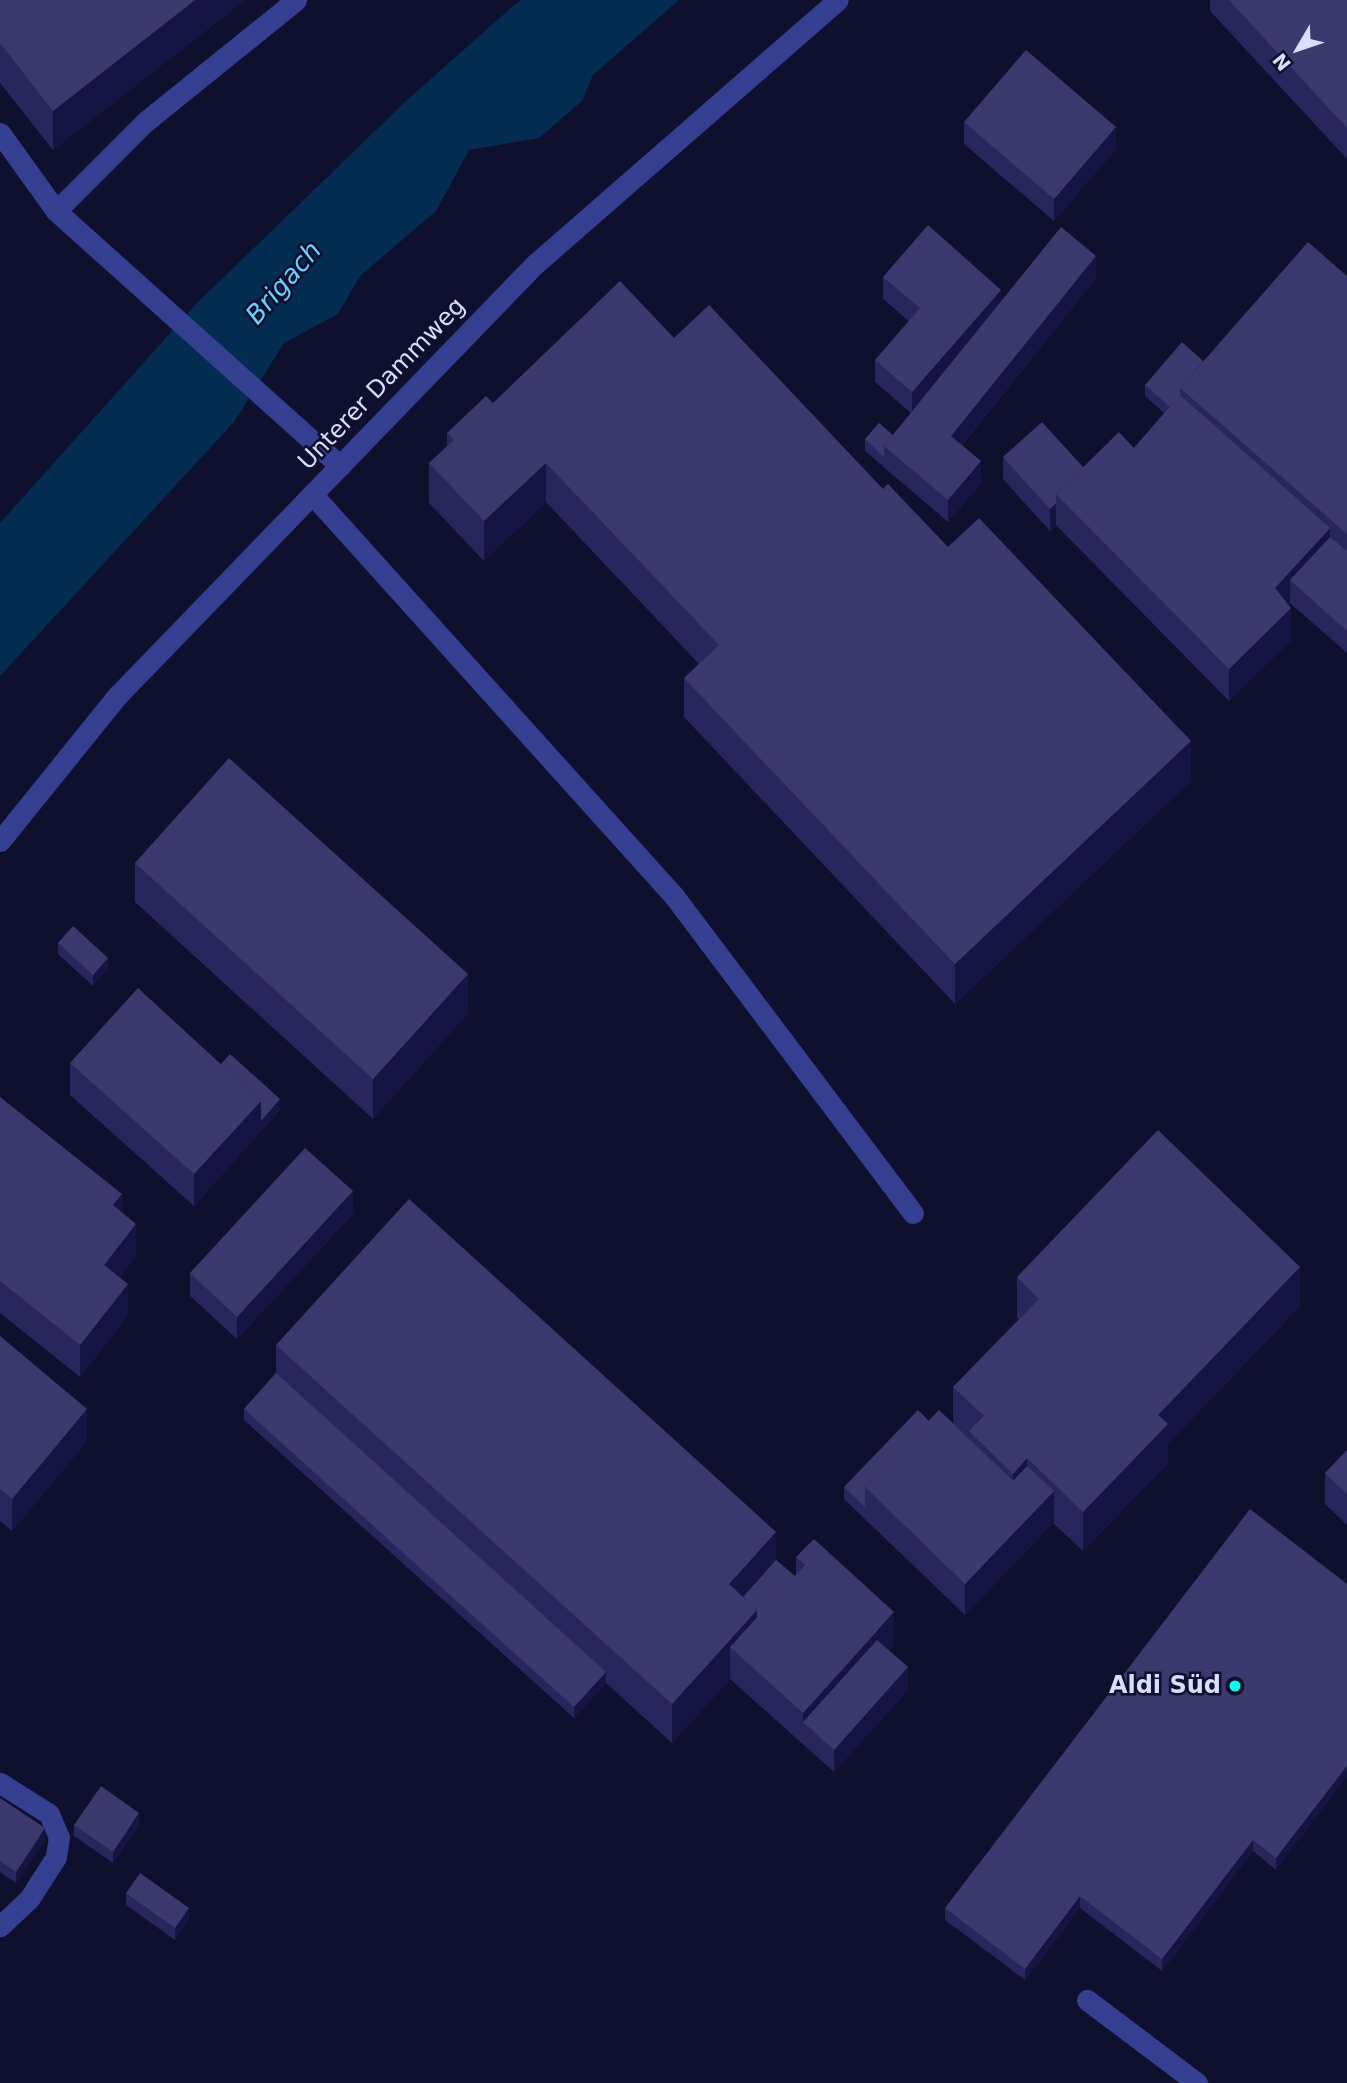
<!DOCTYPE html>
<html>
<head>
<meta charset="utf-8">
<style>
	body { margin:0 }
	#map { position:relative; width:1347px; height:2083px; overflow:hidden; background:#0f0f2e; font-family:"DejaVu Sans",sans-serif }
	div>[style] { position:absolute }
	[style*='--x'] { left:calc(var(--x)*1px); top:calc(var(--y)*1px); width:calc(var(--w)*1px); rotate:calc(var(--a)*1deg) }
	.water>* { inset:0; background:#052c51 }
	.minor>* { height:21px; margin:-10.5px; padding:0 10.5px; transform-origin:10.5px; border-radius:10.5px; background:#354092 }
	.wall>* { inset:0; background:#28265d }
	.shaded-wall>* { inset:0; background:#161443 }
	.building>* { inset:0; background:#3c396f }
	.dots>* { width:19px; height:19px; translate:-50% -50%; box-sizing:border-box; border:4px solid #0f0f2e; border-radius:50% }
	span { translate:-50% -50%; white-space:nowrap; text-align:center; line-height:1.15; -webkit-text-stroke:5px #0f0f2e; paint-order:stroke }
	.street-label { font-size:24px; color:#dbddff }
	.poi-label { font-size:24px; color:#dbddff; font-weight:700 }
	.right { translate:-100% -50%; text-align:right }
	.water-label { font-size:26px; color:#69d1ff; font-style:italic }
	.north { position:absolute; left:1263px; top:14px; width:70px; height:70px; -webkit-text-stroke:5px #0f0f2e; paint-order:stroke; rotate:231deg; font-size:19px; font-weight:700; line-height:28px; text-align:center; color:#dbddff }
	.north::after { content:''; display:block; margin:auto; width:24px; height:32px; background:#dbddff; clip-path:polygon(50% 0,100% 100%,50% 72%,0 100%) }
</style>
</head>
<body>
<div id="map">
	<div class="water">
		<i style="clip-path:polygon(520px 0,679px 0,593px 75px,582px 101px,539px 138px,469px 150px,436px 211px,360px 276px,338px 314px,284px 343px,234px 422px,0 676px,0 523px,198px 302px,406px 101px)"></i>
	</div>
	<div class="minor">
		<i style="--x:0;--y:133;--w:96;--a:54.3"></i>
		<i style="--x:56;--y:211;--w:382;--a:41.9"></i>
		<i style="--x:56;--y:211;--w:126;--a:-45"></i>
		<i style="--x:145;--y:122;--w:194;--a:-38.9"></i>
		<i style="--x:312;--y:494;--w:541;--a:48"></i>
		<i style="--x:674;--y:896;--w:397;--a:53"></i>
		<i style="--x:0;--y:841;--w:188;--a:-51.1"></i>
		<i style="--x:118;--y:695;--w:598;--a:-45.95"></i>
		<i style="--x:534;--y:265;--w:403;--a:-41.1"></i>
		<i style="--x:0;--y:1783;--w:58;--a:32.3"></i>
		<i style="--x:49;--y:1814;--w:25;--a:67"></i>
		<i style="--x:59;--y:1837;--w:20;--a:99"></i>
		<i style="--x:56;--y:1857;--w:50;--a:122.7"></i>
		<i style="--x:29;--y:1899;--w:40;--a:137"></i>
		<i style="--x:1087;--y:2000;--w:138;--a:37"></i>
	</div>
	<div class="wall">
		<i style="clip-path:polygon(0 0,245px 0,53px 150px,0 83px)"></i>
		<i style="clip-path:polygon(1210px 0,1347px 0,1347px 159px,1210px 11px)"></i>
		<i style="clip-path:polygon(964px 122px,1116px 149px,1054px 221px,964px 144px)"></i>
		<i style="clip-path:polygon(1347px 276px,1347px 653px,1290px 603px,1288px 605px,1291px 640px,1229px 701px,1056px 525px,1050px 531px,1003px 479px,1003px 457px,1083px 467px,1134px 448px,1164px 413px,1145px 396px,1145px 385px,1203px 361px)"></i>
		<i style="clip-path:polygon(883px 277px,1001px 301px,1096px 278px,962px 445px,981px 483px,948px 522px,865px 451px,865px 439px,893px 435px,911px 413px,875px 382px,875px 360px,909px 321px,883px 299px)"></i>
		<i style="clip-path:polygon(674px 338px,883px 489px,948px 547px,1191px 781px,955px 1004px,684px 717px,684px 678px,699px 664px,546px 502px,484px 561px,429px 503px,429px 463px,447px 446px,447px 433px,493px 403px)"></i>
		<i style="clip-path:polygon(135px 863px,468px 1013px,373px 1119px,135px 902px)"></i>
		<i style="clip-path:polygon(58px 943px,108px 969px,93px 986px,58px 954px)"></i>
		<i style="clip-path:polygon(70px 1063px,221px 1064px,280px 1110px,194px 1206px,70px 1095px)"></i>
		<i style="clip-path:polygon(0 1097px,122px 1213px,136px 1256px,119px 1277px,128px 1315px,80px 1377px,0 1313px)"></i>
		<i style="clip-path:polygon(353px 1214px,237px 1339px,190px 1296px,190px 1273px)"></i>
		<i style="clip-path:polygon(1017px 1277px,1300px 1306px,1168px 1444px,1168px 1463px,1083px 1551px,1053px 1523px,965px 1615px,844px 1499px,844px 1487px,929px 1421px,953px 1424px,953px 1387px,1019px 1319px,1017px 1317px)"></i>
		<i style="clip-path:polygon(0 1336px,87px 1441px,12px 1531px,0 1521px)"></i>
		<i style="clip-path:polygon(276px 1345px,776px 1560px,795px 1576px,796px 1574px,796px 1557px,894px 1644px,889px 1650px,908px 1690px,834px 1772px,730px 1679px,672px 1743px,606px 1683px,574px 1718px,244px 1420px,244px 1409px,276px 1373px)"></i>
		<i style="clip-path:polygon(1347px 1450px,1347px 1525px,1325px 1504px,1325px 1473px)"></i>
		<i style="clip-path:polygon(1347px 1584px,1276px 1870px,1253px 1851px,1162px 1971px,1080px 1908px,1025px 1980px,945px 1920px,945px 1908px)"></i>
		<i style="clip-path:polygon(0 1770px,0 1798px,45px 1840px,16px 1883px,0 1872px)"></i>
		<i style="clip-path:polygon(74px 1825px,139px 1825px,113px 1863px,74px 1836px)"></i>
		<i style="clip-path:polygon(126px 1893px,189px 1919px,175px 1940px,126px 1905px)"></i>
	</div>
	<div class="shaded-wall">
		<i style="clip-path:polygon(195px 0,245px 0,53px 150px,53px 111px)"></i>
		<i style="clip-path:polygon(1116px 127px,1116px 149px,1054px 221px,1054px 199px)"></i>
		<i style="clip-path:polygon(1096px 256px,1096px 278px,951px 458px,951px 436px)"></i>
		<i style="clip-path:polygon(1001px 290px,1001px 312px,912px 414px,912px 392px)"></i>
		<i style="clip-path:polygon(981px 461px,981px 483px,948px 522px,948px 500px)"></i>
		<i style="clip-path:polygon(546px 463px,546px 502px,484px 561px,484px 521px)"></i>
		<i style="clip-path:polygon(1056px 503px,1056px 525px,1050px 531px,1050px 509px)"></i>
		<i style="clip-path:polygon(1330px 528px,1330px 559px,1290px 580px,1290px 603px,1275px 620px,1275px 588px)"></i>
		<i style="clip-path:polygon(1291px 608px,1291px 640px,1229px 701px,1229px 669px)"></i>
		<i style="clip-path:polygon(1191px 741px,1191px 781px,955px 1004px,955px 964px)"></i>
		<i style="clip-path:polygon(108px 958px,108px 969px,93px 986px,93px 975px)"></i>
		<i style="clip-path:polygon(468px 974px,468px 1013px,373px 1119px,373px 1079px)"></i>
		<i style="clip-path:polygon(280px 1099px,280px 1110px,194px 1206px,194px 1174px,261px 1101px)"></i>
		<i style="clip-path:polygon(353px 1191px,353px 1214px,237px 1339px,237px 1317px)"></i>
		<i style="clip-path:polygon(122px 1194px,122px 1226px,113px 1205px)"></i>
		<i style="clip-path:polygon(136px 1224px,136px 1256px,104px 1297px,104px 1265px)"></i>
		<i style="clip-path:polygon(1300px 1267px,1300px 1306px,1168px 1444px,1168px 1463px,1083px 1551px,1083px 1512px,1158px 1415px)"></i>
		<i style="clip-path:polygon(128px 1284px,128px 1315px,80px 1377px,80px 1345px)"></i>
		<i style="clip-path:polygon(87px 1409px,87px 1441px,12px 1531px,12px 1499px)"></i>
		<i style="clip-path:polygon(1027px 1458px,1027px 1498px,1013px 1513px,1013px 1474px)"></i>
		<i style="clip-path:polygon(1054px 1491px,1054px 1522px,965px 1615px,965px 1584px)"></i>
		<i style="clip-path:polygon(776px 1532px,776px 1571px,735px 1617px,729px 1584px)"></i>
		<i style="clip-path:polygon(757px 1610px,757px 1638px,730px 1647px,730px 1679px,672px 1743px,672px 1704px)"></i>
		<i style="clip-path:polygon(894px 1612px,894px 1644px,814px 1732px,803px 1722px,803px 1713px)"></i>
		<i style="clip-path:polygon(908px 1667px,908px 1690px,834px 1772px,834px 1750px)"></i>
		<i style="clip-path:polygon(606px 1672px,606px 1684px,574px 1718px,574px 1707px)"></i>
		<i style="clip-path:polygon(1347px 1766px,1347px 1777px,1276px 1870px,1276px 1858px)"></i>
		<i style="clip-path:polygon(139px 1813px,139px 1825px,113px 1863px,113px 1852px)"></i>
		<i style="clip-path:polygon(45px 1828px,45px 1840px,16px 1883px,16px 1872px)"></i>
		<i style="clip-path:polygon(1253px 1840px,1253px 1851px,1162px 1971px,1162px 1959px)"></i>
		<i style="clip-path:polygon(1080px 1896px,1080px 1908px,1025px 1980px,1025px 1969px)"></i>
		<i style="clip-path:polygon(189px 1908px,189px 1919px,175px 1940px,175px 1928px)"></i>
	</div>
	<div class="building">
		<i style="clip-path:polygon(0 0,195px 0,53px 111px,0 43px)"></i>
		<i style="clip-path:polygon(1229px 0,1347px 0,1347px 128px)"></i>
		<i style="clip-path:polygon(1026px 50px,1116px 127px,1054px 199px,964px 122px)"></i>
		<i style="clip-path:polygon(928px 225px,1001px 290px,912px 392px,875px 360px,920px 308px,883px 277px)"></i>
		<i style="clip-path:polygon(1061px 227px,1096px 256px,951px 436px,981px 461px,948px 500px,884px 446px)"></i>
		<i style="clip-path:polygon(1308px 242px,1347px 276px,1347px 534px,1180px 388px)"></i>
		<i style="clip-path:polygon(620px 281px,674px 338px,709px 305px,883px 489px,888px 484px,948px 547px,979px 518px,1191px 741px,955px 964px,684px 678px,719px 645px,546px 463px,484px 521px,429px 463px,454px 440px,447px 433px,486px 396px,493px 403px)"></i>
		<i style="clip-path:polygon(1182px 342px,1203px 361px,1180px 388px,1180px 395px,1170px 407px,1145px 385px)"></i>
		<i style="clip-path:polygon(1180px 395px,1330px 528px,1275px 588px,1291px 608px,1229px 669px,1056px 494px,1119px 432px,1134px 448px)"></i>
		<i style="clip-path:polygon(1042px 422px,1083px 467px,1056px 494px,1056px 503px,1050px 509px,1003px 457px)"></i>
		<i style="clip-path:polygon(879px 423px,893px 435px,884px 446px,884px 457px,865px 439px)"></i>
		<i style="clip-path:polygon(1330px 537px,1347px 551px,1347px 631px,1290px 580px)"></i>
		<i style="clip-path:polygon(229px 758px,468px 974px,373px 1079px,135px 863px)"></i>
		<i style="clip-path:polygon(73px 926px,108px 958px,93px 975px,58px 943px)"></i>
		<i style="clip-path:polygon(138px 988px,261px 1101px,194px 1174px,70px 1063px)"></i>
		<i style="clip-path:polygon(230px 1054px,280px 1099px,261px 1121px,261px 1101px,221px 1064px)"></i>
		<i style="clip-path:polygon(0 1097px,122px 1194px,113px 1205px,136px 1224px,104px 1265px,128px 1284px,80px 1345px,0 1281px)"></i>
		<i style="clip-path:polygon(1158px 1130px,1300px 1267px,1158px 1415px,1168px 1424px,1083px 1512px,1027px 1458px,1013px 1474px,969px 1431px,984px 1416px,953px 1387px,1039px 1299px,1017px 1277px)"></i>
		<i style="clip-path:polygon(305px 1148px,353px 1191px,237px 1317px,190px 1273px)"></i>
		<i style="clip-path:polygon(409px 1199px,776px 1532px,729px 1584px,757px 1610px,672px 1704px,276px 1345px)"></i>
		<i style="clip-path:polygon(0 1336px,87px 1409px,12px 1499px,0 1489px)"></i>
		<i style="clip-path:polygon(276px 1373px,606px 1672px,574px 1707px,244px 1409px)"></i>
		<i style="clip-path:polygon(918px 1410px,929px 1421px,865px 1487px,865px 1507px,844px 1487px)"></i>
		<i style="clip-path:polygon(939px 1410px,1013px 1481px,1027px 1466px,1054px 1491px,965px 1584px,865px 1487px)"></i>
		<i style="clip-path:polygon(1347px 1450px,1347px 1494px,1325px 1473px)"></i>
		<i style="clip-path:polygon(1250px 1509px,1347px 1584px,1347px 1766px,1276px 1858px,1253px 1840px,1162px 1959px,1080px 1896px,1025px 1969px,945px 1908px)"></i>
		<i style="clip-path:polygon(814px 1539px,894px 1612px,803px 1713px,730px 1647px,805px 1565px,796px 1557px)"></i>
		<i style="clip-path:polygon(776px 1560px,795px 1576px,757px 1618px,757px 1610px,743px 1597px)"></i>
		<i style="clip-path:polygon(877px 1640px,908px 1667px,834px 1750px,803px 1722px)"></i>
		<i style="clip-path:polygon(101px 1786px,139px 1813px,113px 1852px,74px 1825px)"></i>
		<i style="clip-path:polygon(0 1798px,45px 1828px,16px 1872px,0 1861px)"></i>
		<i style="clip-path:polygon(140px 1873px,189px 1908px,175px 1928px,126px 1893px)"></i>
	</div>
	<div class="dots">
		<i style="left:1235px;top:1686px;background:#07fff1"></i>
	</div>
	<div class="street-label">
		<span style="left:382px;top:384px;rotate:-46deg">Unterer Dammweg</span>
	</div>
	<div class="poi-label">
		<span class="right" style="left:1221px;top:1686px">Aldi Süd</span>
	</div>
	<div class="water-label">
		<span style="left:284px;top:283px;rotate:-49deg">Brigach</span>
	</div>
	<div class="north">N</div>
</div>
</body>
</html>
